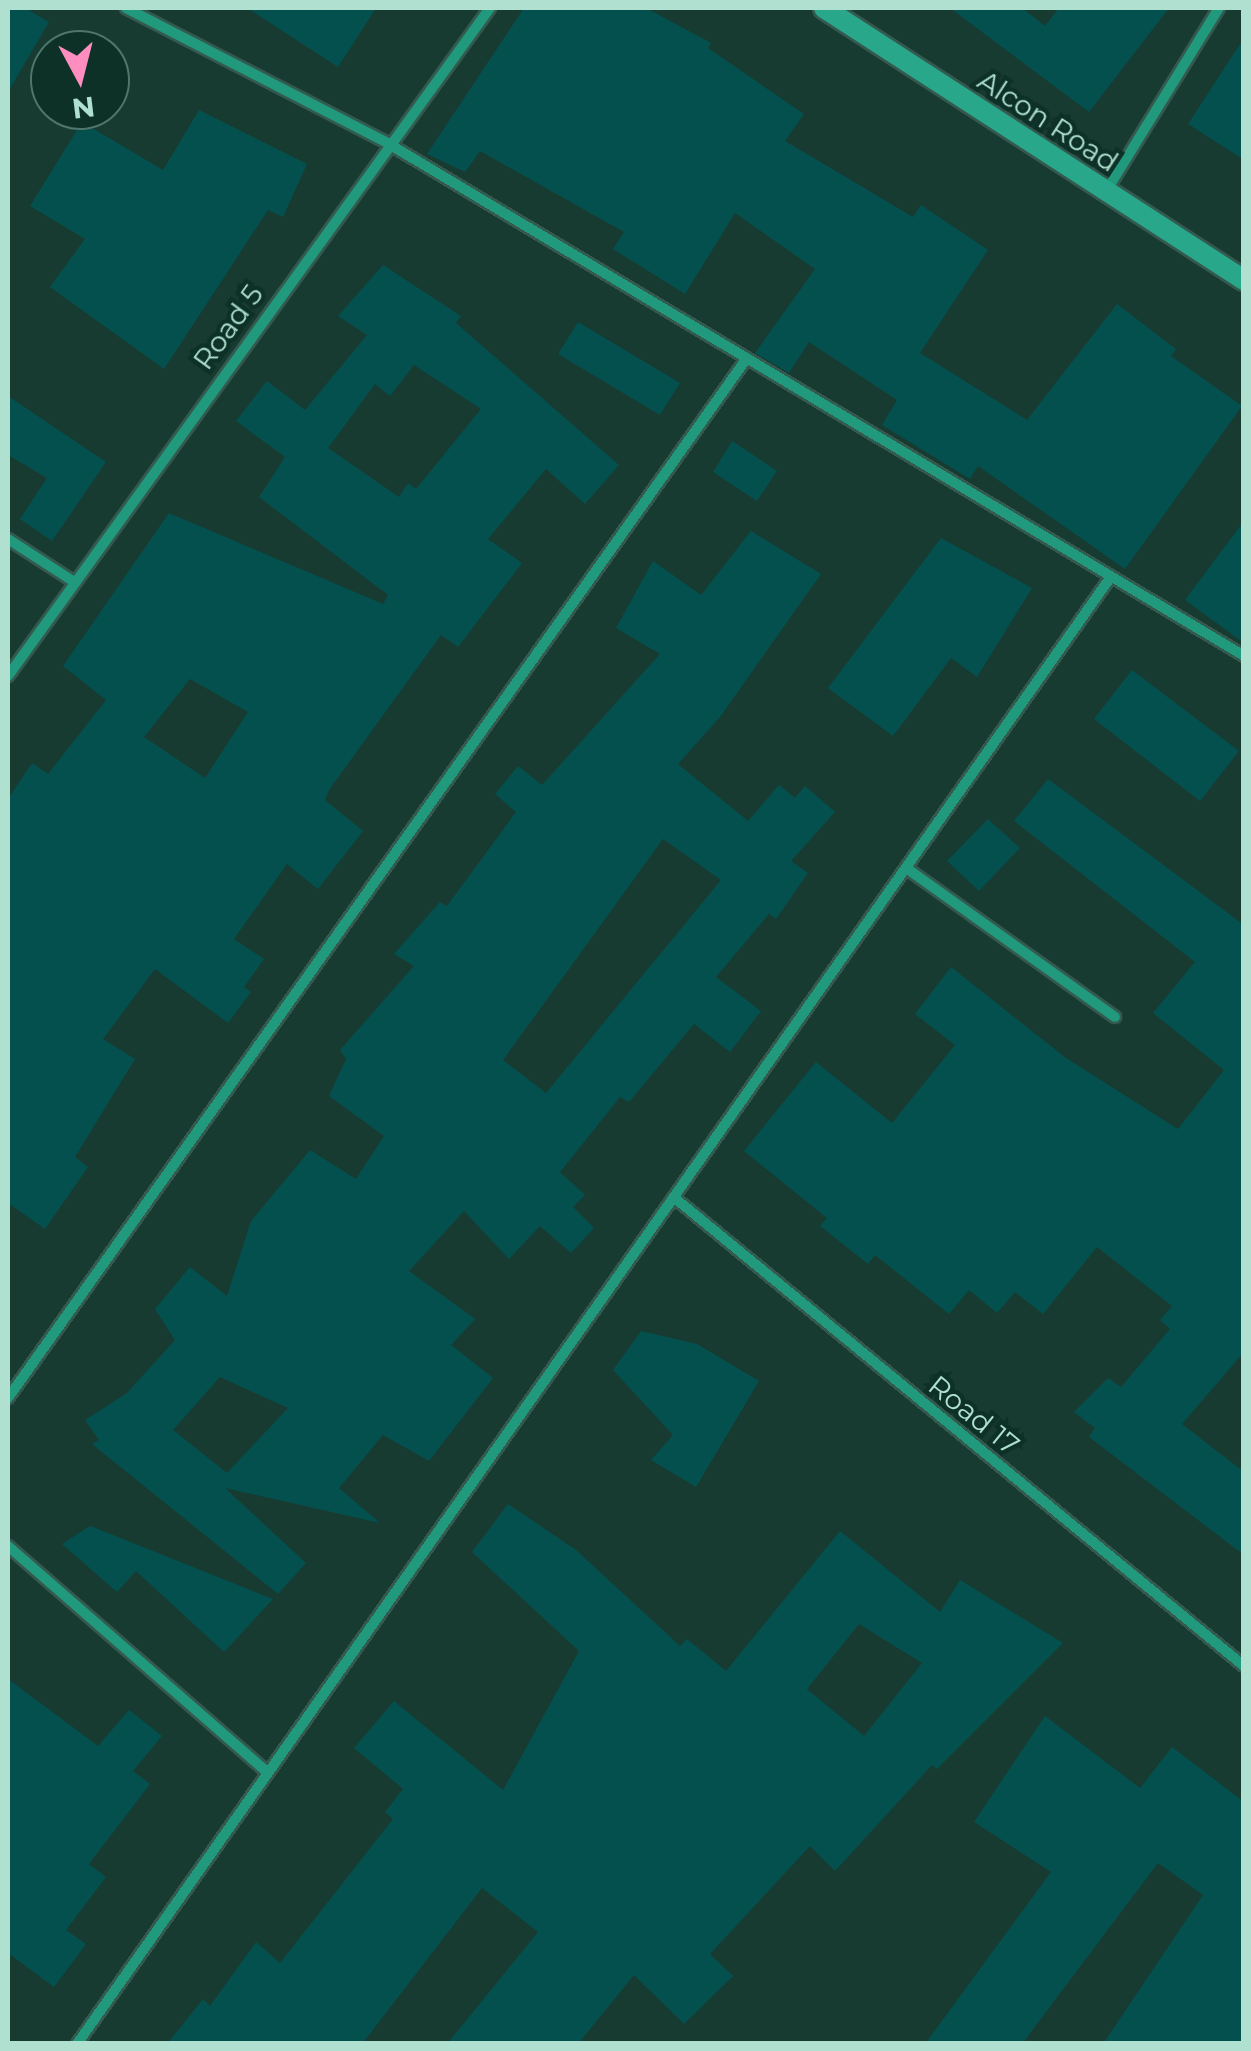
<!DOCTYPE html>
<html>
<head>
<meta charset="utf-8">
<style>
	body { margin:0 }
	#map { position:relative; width:1251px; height:2051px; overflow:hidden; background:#183b31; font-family:Montserrat,sans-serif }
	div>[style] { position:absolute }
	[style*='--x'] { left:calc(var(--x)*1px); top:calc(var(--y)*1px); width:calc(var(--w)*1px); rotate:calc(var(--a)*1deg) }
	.building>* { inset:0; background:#04504f }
	.roads { filter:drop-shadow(2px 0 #345a50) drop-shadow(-2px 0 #345a50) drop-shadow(0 2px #345a50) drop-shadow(0 -2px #345a50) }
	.minor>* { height:10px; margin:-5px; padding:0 5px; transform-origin:5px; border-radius:5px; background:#20997d }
	.secondary>* { height:20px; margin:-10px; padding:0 10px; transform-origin:10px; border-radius:10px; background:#29a78a }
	span { translate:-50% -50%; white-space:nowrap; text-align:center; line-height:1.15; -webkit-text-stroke:9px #0d3027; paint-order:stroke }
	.street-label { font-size:28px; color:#afe0d0 }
	.frame { position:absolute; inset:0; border:10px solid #afe0d0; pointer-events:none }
	.north { position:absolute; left:30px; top:30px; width:100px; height:100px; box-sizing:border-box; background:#0d3027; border:2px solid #4e766b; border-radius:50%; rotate:173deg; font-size:28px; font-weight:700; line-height:40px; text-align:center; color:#afe0d0 }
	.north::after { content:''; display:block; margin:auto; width:35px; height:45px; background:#fd8ebf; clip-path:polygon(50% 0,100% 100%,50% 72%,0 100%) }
</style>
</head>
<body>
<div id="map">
	<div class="building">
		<i style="clip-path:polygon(8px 8px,25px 8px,49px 22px,8px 92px)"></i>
		<i style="clip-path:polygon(247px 8px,376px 8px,338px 67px)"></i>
		<i style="clip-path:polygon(524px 8px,646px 8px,711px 43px,708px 48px,804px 114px,785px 141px,913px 217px,921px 205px,988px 250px,920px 353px,1027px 420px,1117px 304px,1176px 349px,1171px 356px,1242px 406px,1125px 569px,978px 466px,970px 479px,882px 425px,897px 400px,809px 342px,789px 373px,755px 353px,815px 269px,735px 213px,685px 294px,613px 249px,624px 232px,480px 151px,465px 172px,427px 154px)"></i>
		<i style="clip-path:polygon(950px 8px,1022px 8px,1045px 26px,1059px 8px,1169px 8px,1089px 112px)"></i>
		<i style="clip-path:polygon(1244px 38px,1244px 160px,1188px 124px)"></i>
		<i style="clip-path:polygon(199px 110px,307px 164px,283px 217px,268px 210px,164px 369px,50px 287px,85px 239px,30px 206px,82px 122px,163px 170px)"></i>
		<i style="clip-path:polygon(evenodd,383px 265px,461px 316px,456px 323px,619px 465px,585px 504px,546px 469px,488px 539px,522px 563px,458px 647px,441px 635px,329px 790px,325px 800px,363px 831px,318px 889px,287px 864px,234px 939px,264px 959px,244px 987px,251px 992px,228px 1023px,155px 969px,103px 1039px,135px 1059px,75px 1157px,88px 1167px,45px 1229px,8px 1203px,8px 799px,32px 763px,48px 774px,106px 700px,63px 666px,169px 513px,383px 604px,388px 595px,259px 497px,285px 457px,236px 421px,267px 381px,305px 410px,367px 335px,338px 316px,383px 265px,414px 365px,481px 409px,416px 489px,408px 483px,399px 497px,328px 448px,375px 384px,390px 396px,414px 365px,383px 265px,190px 679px,248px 712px,205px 778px,144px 737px,190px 679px)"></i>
		<i style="clip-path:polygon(578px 322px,680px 383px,660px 415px,558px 354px)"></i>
		<i style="clip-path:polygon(8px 396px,106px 462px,52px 541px,20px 519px,47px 478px,8px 455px)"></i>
		<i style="clip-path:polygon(732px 441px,777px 471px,757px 501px,713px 472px)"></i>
		<i style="clip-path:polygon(1244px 521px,1244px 643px,1185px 600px)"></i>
		<i style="clip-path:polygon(evenodd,751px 531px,821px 574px,720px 717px,678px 764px,748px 821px,779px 785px,795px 798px,805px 786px,835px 812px,791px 861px,808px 873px,776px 919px,769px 914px,716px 977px,761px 1011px,730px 1052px,694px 1024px,629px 1102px,620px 1097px,560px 1172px,585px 1195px,573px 1207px,594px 1228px,571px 1253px,540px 1226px,509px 1259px,464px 1211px,409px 1271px,475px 1319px,451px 1345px,493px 1378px,429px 1461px,383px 1435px,339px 1488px,380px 1523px,225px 1488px,306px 1563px,278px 1594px,92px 1444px,99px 1440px,85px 1420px,127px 1393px,175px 1340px,155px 1309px,190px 1267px,227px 1296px,251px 1221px,310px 1150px,356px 1179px,384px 1136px,329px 1096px,346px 1059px,340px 1050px,414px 966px,394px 954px,440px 902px,447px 906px,516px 812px,495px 794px,518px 766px,542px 785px,660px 654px,616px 628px,653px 561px,701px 595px,751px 531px,663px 839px,721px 880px,546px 1093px,503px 1060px,663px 839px,751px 531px,220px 1377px,288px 1408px,227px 1473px,173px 1430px,220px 1377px)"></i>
		<i style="clip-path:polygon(941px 538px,1032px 588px,977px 677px,951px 658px,893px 736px,828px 688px)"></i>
		<i style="clip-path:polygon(1132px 670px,1239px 751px,1200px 801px,1094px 719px)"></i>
		<i style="clip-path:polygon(1048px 779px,1244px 925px,1244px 1352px,1182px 1424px,1244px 1472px,1244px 1555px,1089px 1437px,1095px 1428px,1074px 1412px,1108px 1378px,1121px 1387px,1170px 1329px,1160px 1320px,1172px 1306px,1097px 1247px,1043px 1314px,1015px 1292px,997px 1313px,969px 1290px,949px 1314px,875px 1255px,868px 1264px,820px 1226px,827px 1218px,744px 1151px,816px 1062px,892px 1123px,955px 1045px,915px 1014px,951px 967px,1066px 1058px,1178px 1129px,1224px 1070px,1153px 1013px,1195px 962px,1014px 821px)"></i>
		<i style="clip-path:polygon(988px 819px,1020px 848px,979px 891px,947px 861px)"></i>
		<i style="clip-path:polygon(641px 1331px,697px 1344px,759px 1381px,696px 1487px,651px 1460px,673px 1435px,613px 1370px)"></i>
		<i style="clip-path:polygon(evenodd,508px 1504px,576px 1550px,680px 1646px,687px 1639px,726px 1671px,840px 1531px,940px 1612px,960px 1580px,1063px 1643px,937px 1769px,932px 1765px,835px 1871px,810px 1846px,710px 1954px,733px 1976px,684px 2024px,634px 1975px,578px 2044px,447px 2044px,538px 1932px,482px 1888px,362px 2044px,167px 2044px,203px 1999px,210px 2006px,256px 1942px,280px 1963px,393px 1819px,385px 1812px,403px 1789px,354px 1748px,394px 1701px,503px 1790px,579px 1651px,472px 1552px,508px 1504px,859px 1624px,922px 1663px,864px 1736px,807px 1689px,859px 1624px)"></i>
		<i style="clip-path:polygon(90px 1526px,93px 1527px,273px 1599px,224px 1652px,136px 1571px,117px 1592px,62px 1544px)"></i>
		<i style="clip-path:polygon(8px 1679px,98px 1746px,129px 1710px,162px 1736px,133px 1771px,150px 1784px,89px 1864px,106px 1877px,66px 1930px,86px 1944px,54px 1987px,8px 1953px)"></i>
		<i style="clip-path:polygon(1045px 1716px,1140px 1788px,1172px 1747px,1244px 1802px,1244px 2044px,1103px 2044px,1203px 1895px,1158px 1863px,1022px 2044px,925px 2044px,1051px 1872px,974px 1822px)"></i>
	</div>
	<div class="roads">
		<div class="minor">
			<i style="--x:126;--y:8;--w:296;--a:27.3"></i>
			<i style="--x:389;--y:144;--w:997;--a:30.91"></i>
			<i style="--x:1107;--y:190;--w:214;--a:-58.4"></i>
			<i style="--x:8;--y:539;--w:77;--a:32.9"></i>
			<i style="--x:8;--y:676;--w:824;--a:-54.19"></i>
			<i style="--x:909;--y:870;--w:253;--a:35.5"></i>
			<i style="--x:676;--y:1199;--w:735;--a:39.43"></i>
			<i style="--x:8;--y:1398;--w:1272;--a:-54.6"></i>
			<i style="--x:8;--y:1546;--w:342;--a:41.1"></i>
			<i style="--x:77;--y:2044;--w:1793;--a:-54.83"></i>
		</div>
		<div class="secondary">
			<i style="--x:824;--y:8;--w:500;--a:32.93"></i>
		</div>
	</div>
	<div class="street-label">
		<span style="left:1048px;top:121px;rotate:33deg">Alcon Road</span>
		<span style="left:228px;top:327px;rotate:-54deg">Road 5</span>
		<span style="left:974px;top:1415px;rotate:39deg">Road 17</span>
	</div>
	<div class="frame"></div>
	<div class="north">N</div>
</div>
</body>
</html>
